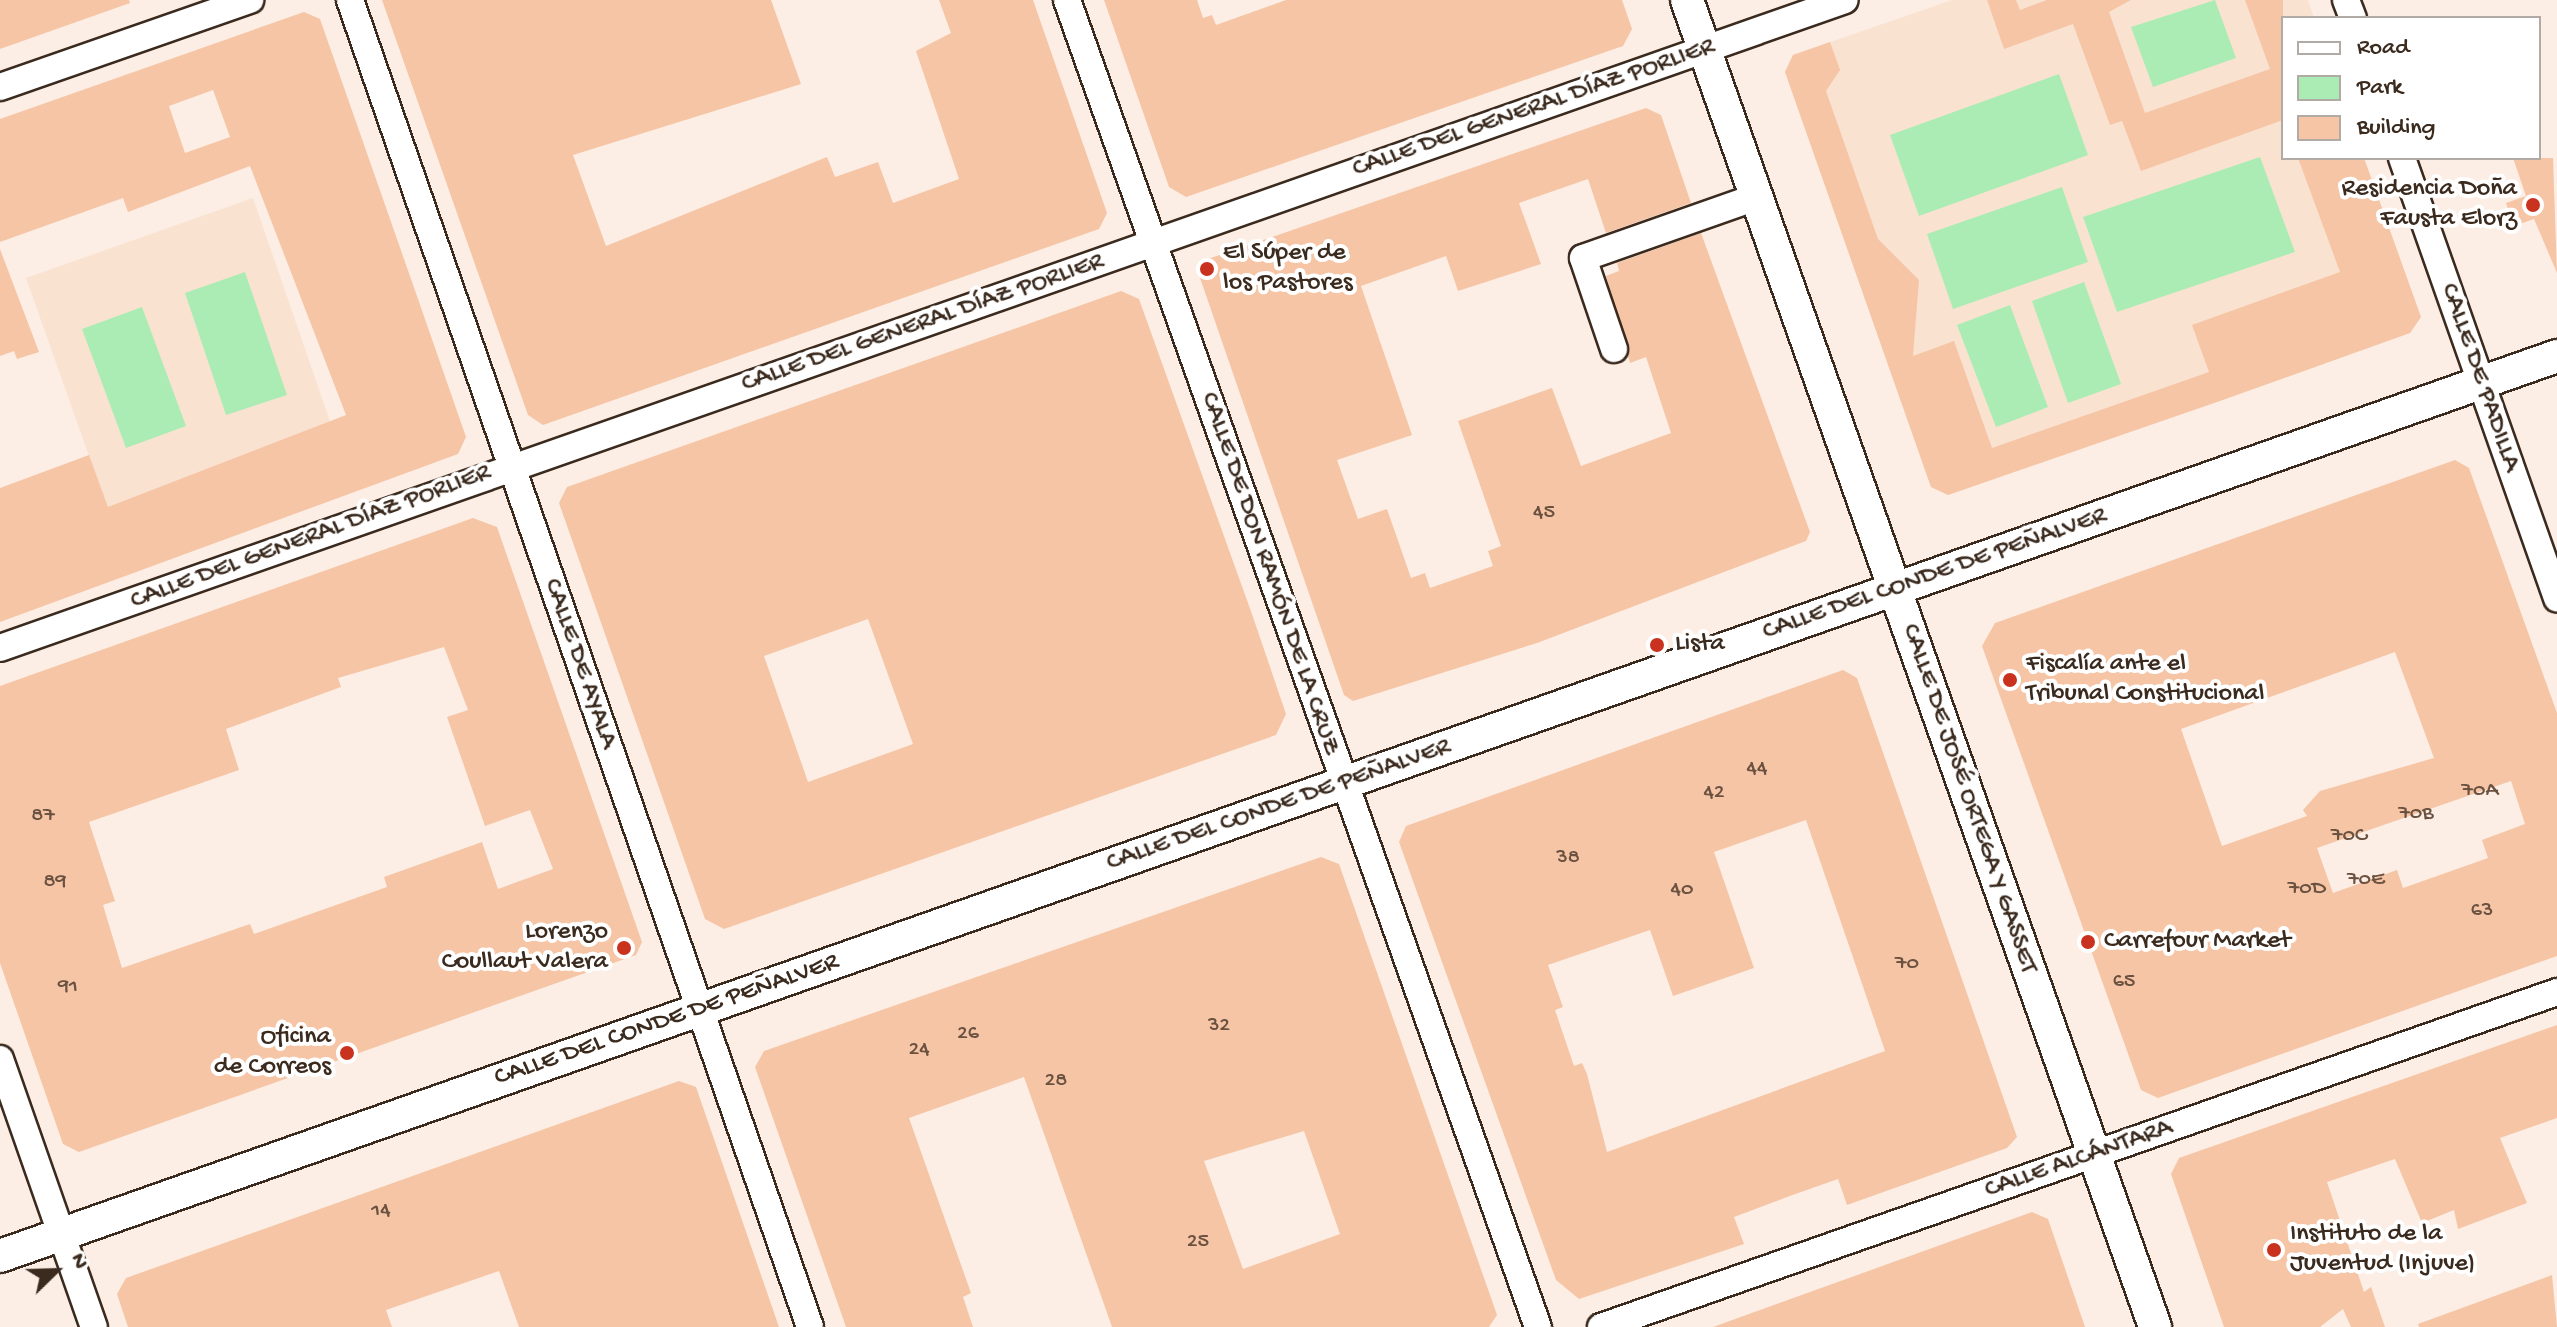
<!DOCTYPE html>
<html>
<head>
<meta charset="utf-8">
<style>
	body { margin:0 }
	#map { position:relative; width:2557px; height:1327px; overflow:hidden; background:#fceee4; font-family:"Gochi Hand",sans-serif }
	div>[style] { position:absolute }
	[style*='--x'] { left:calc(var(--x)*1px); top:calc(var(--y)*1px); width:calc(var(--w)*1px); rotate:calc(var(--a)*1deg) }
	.built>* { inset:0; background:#fae2d1 }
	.green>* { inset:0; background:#abecb5 }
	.building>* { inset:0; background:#f6c5a6 }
	.roads { filter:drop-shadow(2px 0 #3b2a1e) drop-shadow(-2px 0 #3b2a1e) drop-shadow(0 2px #3b2a1e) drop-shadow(0 -2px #3b2a1e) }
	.minor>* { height:26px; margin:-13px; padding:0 13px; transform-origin:13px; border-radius:13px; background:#fff }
	.tertiary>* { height:32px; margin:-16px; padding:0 16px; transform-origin:16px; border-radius:16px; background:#fff }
	.dots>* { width:22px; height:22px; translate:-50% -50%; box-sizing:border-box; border:4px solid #fff; border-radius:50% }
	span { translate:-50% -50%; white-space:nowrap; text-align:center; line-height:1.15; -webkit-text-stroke:8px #fff; paint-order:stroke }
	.number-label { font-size:22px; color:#6a5140 }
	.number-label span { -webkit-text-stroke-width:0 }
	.street-label { font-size:26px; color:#3b2a1e }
	.poi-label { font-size:26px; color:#3b2a1e }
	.right { translate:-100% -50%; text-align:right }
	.left { translate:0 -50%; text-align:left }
	.legend { position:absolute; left:2281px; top:16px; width:260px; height:144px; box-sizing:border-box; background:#fff; border:2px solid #b1aaa5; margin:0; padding:10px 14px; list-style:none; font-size:24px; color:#3b2a1e }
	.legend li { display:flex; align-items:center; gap:16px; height:40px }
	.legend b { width:40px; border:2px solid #b1aaa5 }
	.north { position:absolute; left:16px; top:1231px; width:80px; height:80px; -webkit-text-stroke:6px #fff; paint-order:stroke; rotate:67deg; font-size:22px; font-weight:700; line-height:32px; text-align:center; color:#3b2a1e }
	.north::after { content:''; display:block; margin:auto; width:28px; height:36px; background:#3b2a1e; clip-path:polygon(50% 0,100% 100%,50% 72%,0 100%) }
</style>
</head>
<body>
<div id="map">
	<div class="built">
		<i style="clip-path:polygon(1952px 0,2308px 0,2314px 18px,2283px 18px,2283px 158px,2364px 158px,2421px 317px,2410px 333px,1948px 495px,1931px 487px,1785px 72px,1793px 55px)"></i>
		<i style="clip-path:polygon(253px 198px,331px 424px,130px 572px,26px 278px)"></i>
	</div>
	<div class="green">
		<i style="clip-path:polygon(2215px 0,2236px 58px,2153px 87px,2131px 27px)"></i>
		<i style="clip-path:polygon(2059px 74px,2088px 155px,1919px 216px,1890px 135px)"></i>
		<i style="clip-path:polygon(2260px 157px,2295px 252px,2117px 312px,2083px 217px)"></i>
		<i style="clip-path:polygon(2062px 187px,2088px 262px,1953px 309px,1927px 234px)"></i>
		<i style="clip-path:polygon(245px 272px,287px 395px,226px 415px,185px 293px)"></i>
		<i style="clip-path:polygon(2084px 282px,2121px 384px,2068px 403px,2032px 301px)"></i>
		<i style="clip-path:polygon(2010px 305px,2048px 407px,1996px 427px,1957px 325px)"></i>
		<i style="clip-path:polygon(142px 307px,186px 426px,126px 448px,82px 329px)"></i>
	</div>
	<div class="building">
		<i style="clip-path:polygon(0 0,129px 0,130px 3px,0 49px)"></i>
		<i style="clip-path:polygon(382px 0,771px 0,801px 84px,573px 155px,606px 246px,827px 157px,835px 177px,878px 162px,893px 203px,959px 179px,916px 51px,951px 33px,939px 0,1033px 0,1107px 213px,1099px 229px,543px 425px,528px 415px)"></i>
		<i style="clip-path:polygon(1104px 0,1197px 0,1203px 18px,1212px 15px,1216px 25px,1286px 0,1622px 0,1632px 29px,1623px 46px,1186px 197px,1169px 187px)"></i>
		<i style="clip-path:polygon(1987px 0,2016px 0,2020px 10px,2047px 0,2131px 0,2109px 12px,2145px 113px,2270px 69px,2245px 0,2283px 0,2283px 120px,2141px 171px,2122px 121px,2110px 125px,2073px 24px,2004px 49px)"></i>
		<i style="clip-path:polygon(evenodd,304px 12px,320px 19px,418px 299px,466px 437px,458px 454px,0 622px,0 488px,89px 455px,108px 507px,346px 415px,250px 166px,128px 212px,123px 198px,0 242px,0 119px,304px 12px,213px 90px,230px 137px,185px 153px,169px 106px,213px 90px)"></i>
		<i style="clip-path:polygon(1830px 42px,1840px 70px,1826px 91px,1878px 239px,1919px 280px,1913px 356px,1954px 341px,1992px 448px,2209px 372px,2192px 325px,2340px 272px,2298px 158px,2364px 158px,2421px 317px,2410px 333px,2220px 401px,1948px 495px,1931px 487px,1785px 72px,1793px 55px)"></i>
		<i style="clip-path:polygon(1646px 108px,1661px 115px,1691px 203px,1606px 233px,1588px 179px,1519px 203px,1541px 264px,1458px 291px,1446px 256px,1361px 286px,1412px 435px,1337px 460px,1358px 519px,1387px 509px,1411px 578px,1425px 573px,1430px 588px,1493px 566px,1488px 551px,1501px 546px,1458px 421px,1552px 388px,1581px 466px,1671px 433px,1646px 357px,1630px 363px,1606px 276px,1619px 271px,1617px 263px,1701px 233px,1810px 532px,1806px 541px,1537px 643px,1353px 701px,1344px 695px,1199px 275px,1208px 259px)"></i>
		<i style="clip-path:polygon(2513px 158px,2553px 158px,2557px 273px,2534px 219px,2514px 226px,2506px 203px,2526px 196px)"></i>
		<i style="clip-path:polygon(0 249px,39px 352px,17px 359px,14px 351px,0 356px)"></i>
		<i style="clip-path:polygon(evenodd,1121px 291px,1139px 299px,1253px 617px,1286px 714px,1276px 735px,724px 929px,705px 919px,559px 503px,567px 487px,1121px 291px,868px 619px,913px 744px,808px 782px,764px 656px,868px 619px)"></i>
		<i style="clip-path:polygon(evenodd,2455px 460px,2469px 468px,2557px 713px,2557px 956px,2158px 1098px,2141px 1090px,1982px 646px,1995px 623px,2455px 460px,2395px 652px,2434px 758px,2320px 791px,2303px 810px,2307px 816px,2222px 846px,2181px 729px,2395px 652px,2455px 460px,2511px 781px,2525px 824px,2482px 840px,2488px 858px,2403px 888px,2397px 870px,2333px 893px,2317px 848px,2511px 781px)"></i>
		<i style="clip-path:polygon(evenodd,473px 518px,497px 527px,642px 942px,636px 955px,79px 1152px,63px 1144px,0 963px,0 686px,473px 518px,444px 647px,468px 710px,447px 717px,485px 826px,530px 810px,553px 869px,498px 889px,482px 842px,384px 877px,387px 887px,254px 934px,250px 924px,122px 968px,103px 905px,115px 901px,89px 822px,239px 770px,226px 729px,341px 687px,338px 678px,444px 647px)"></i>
		<i style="clip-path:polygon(evenodd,1843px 670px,1857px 678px,2017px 1137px,2007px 1148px,1847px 1205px,1838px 1179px,1787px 1197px,1734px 1217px,1744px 1244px,1579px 1299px,1556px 1280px,1399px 842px,1406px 826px,1843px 670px,1806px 820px,1885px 1051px,1607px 1152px,1587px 1074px,1582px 1063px,1574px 1066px,1555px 1010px,1563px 1007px,1548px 965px,1650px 930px,1673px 996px,1754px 968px,1714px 852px,1806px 820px)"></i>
		<i style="clip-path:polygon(evenodd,1321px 857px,1339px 864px,1497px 1315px,1489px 1327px,1112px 1327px,1024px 1077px,909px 1118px,971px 1293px,963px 1297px,973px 1327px,846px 1327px,755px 1067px,764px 1051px,1321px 857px,1304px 1131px,1340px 1234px,1243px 1269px,1204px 1161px,1304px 1131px)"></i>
		<i style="clip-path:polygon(2557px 1025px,2557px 1118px,2500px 1138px,2527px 1203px,2458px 1229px,2454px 1210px,2422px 1223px,2395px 1159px,2327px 1182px,2364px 1292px,2371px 1287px,2385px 1327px,2351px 1327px,2343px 1309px,2320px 1327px,2224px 1327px,2171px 1174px,2179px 1158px)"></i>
		<i style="clip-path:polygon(679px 1081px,696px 1087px,779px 1327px,519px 1327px,499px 1271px,386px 1310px,392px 1327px,128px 1327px,117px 1294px,126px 1278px)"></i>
		<i style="clip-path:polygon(2032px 1212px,2048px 1219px,2085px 1327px,1713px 1327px)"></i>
		<i style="clip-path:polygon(2552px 1275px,2557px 1327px,2419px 1327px,2418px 1324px)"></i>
	</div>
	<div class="roads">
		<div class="minor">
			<i style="--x:350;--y:0;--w:1404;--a:70.88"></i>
			<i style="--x:1067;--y:0;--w:1408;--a:70.46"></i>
			<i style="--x:2346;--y:0;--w:19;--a:69"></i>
			<i style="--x:0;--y:87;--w:265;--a:-19.2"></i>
			<i style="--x:2402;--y:158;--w:467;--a:70.6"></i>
			<i style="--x:1614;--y:349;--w:96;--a:-108.8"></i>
			<i style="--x:1583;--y:258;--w:183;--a:-19.4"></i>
			<i style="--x:0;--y:648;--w:1955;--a:-19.35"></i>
			<i style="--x:0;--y:1059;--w:284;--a:70.7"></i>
			<i style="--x:1601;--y:1327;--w:1013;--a:-19.31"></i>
		</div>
		<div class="tertiary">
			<i style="--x:1687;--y:0;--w:1407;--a:70.57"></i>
			<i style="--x:0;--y:1256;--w:2711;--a:-19.39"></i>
		</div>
	</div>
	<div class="dots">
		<i style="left:2533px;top:205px;background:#c8321e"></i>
		<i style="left:1207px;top:269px;background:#c8321e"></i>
		<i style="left:1657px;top:645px;background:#c8321e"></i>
		<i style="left:2010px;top:680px;background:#c8321e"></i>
		<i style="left:2088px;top:942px;background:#c8321e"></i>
		<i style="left:624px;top:948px;background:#c8321e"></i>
		<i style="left:347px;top:1053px;background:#c8321e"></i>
		<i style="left:2274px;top:1250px;background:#c8321e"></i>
	</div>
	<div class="number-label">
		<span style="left:1544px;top:514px">45</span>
		<span style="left:1757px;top:770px">44</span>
		<span style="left:2480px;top:792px">70A</span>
		<span style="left:1714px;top:794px">42</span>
		<span style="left:2416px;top:815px">70B</span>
		<span style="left:43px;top:817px">87</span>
		<span style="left:2349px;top:837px">70C</span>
		<span style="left:1568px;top:859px">38</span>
		<span style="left:2366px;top:881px">70E</span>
		<span style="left:55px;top:883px">89</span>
		<span style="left:2307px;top:890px">70D</span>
		<span style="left:1682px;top:891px">40</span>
		<span style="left:2482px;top:912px">63</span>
		<span style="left:1907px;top:965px">70</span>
		<span style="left:2124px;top:983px">65</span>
		<span style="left:68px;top:988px">91</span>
		<span style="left:1219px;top:1027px">32</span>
		<span style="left:968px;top:1035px">26</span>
		<span style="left:919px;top:1051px">24</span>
		<span style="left:1056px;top:1082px">28</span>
		<span style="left:381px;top:1212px">14</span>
		<span style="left:1198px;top:1243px">25</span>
	</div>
	<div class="street-label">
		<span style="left:1534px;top:109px;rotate:-19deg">CALLE DEL GENERAL DÍAZ PORLIER</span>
		<span style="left:923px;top:324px;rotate:-19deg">CALLE DEL GENERAL DÍAZ PORLIER</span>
		<span style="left:2479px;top:378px;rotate:71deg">CALLE DE PADILLA</span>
		<span style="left:311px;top:538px;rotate:-20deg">CALLE DEL GENERAL DÍAZ PORLIER</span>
		<span style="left:1269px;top:574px;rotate:71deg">CALLE DE DON RAMÓN DE LA CRUZ</span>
		<span style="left:1935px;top:575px;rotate:-19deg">CALLE DEL CONDE DE PEÑALVER</span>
		<span style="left:579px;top:664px;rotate:71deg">CALLE DE AYALA</span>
		<span style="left:1968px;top:799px;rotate:71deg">CALLE DE JOSÉ ORTEGA Y GASSET</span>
		<span style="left:1279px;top:806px;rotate:-19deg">CALLE DEL CONDE DE PEÑALVER</span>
		<span style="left:667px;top:1021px;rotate:-19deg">CALLE DEL CONDE DE PEÑALVER</span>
		<span style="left:2079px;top:1160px;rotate:-19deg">CALLE ALCÁNTARA</span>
	</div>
	<div class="poi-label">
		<span class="right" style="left:2517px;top:205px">Residencia Doña<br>Fausta Elorz</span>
		<span class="left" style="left:1223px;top:269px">El Súper de<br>los Pastores</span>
		<span class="left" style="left:1675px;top:645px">Lista</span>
		<span class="left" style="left:2026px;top:680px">Fiscalía ante el<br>Tribunal Constitucional</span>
		<span class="right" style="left:608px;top:948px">Lorenzo<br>Coullaut Valera</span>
		<span class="left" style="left:2104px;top:942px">Carrefour Market</span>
		<span class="right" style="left:331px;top:1053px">Oficina<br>de Correos</span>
		<span class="left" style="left:2290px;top:1250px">Instituto de la<br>Juventud (Injuve)</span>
	</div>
	<ul class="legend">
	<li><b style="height:10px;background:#fff"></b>Road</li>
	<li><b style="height:22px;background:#abecb5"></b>Park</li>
	<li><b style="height:22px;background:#f6c5a6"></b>Building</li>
	</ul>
	<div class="north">N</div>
</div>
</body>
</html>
